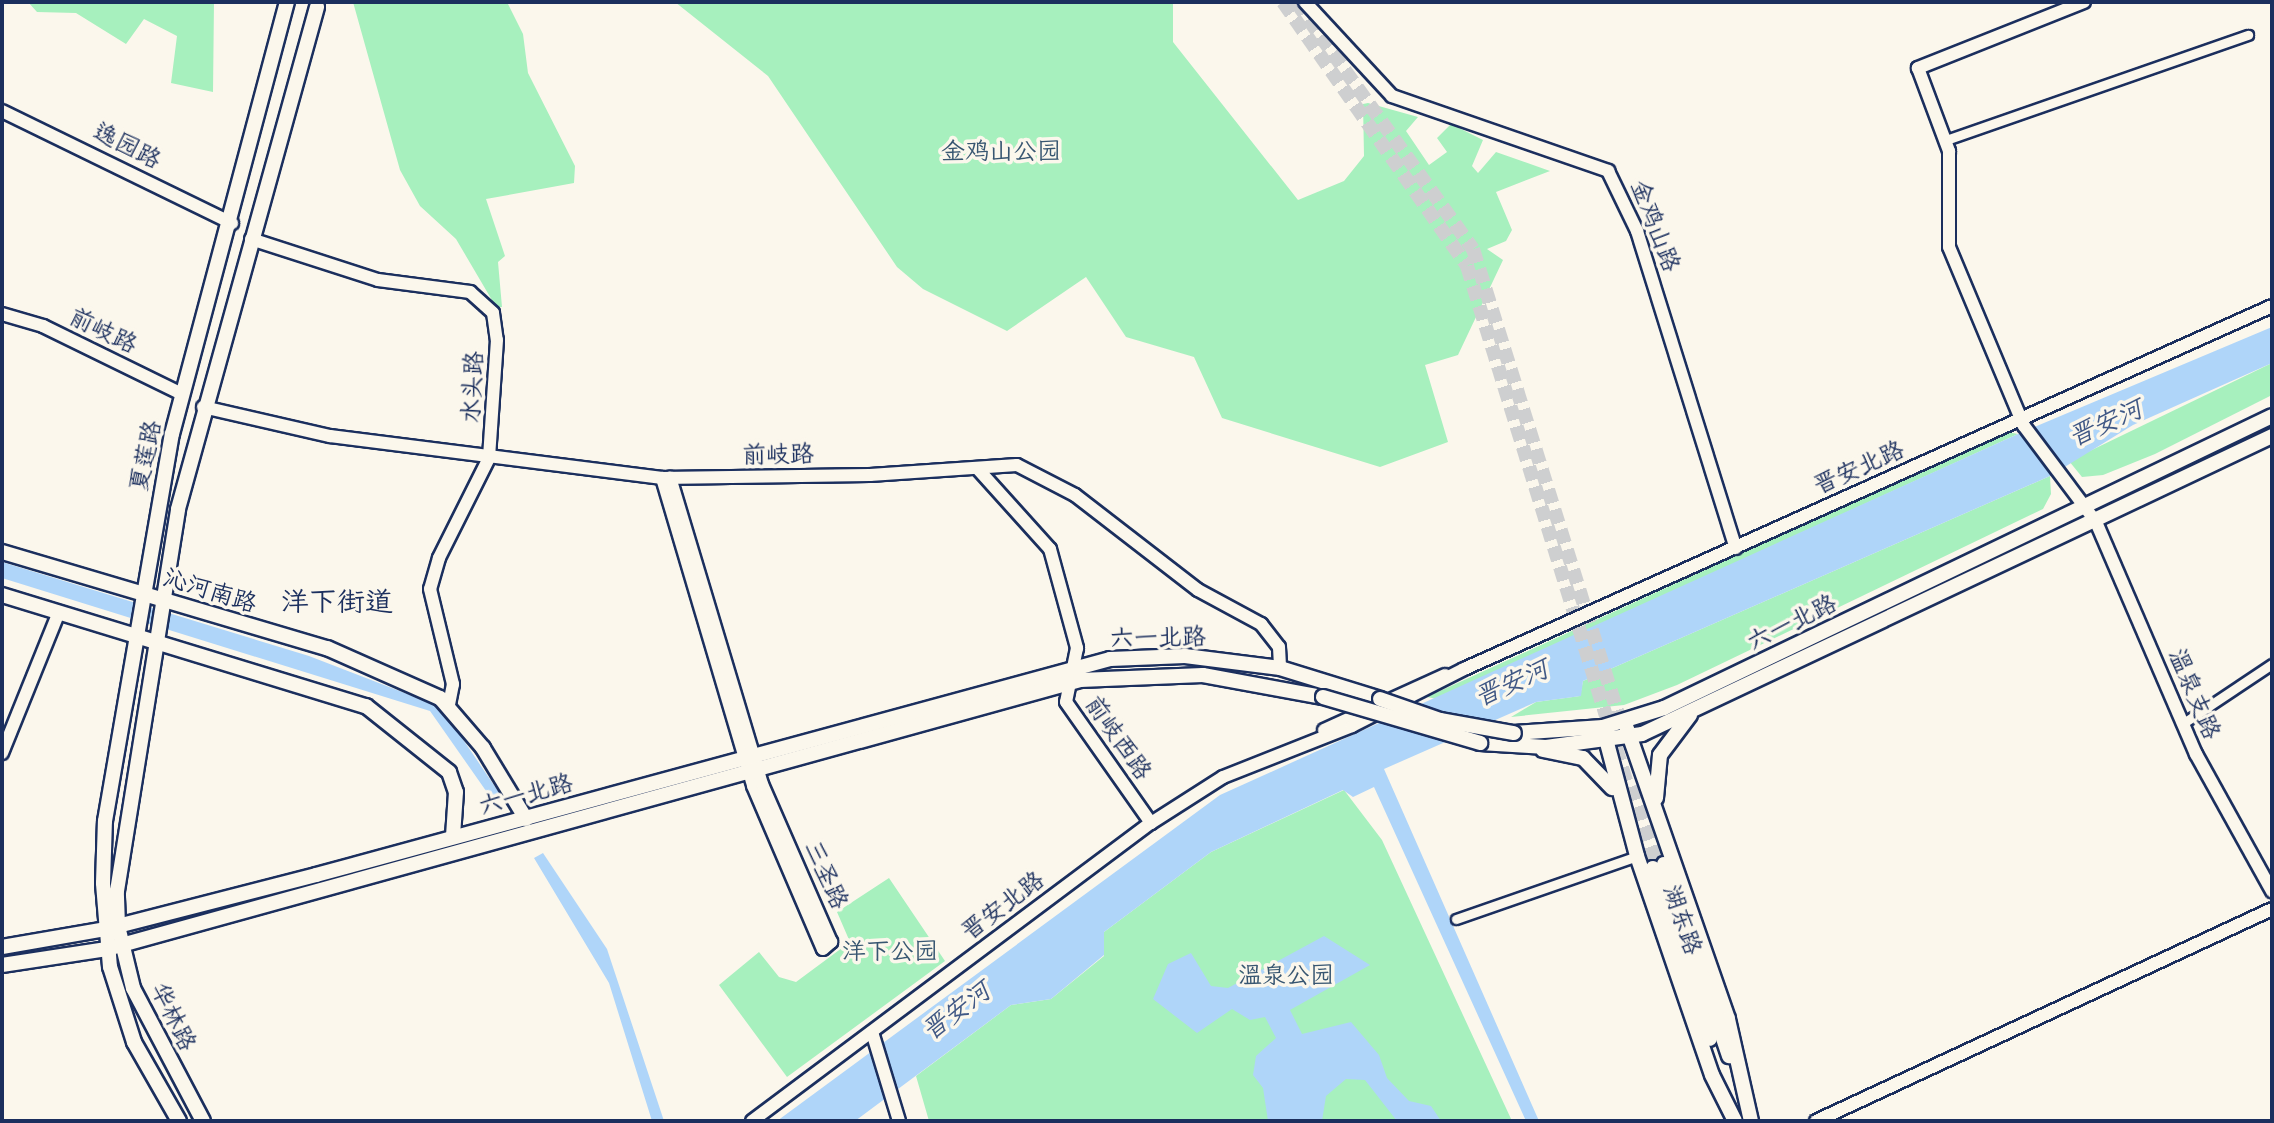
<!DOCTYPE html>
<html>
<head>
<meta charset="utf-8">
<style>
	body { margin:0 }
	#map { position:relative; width:2274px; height:1123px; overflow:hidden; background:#fbf7ec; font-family:Pangolin,"LXGW WenKai TC",sans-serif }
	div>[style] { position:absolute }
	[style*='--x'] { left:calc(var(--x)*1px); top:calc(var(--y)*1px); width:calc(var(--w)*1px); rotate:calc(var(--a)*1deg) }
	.green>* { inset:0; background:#a7f0be }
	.water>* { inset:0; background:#afd5f9 }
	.secondary-tunnel>* { height:14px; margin-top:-7px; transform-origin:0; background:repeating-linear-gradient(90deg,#cecfd0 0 14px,transparent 0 21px) }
	.roads { filter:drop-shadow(2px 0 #1b2f5e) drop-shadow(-2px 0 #1b2f5e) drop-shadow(0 2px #1b2f5e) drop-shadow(0 -2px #1b2f5e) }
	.minor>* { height:9px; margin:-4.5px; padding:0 4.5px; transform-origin:4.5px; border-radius:4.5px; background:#fbf7ec }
	.tertiary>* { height:12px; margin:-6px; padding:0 6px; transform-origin:6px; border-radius:6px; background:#fbf7ec }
	.secondary>* { height:14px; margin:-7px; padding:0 7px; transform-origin:7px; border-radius:7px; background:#fbf7ec }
	.primary>* { height:14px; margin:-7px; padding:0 7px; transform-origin:7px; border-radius:7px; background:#fbf7ec }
	.bridges { filter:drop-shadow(2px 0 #1b2f5e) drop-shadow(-2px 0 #1b2f5e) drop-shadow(0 2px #1b2f5e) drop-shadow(0 -2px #1b2f5e) }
	.primary-bridge>* { height:14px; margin:-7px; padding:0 7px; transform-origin:7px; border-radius:7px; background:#fbf7ec }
	span { translate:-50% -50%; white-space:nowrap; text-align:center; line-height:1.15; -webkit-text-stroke:7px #fbf7ec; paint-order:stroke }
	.street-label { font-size:24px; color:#1b2f5e }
	.park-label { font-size:24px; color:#375671 }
	.water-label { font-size:26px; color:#405885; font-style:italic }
	.quarter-label { font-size:28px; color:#1b2f5e }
	.frame { position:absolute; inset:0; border:4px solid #1b2f5e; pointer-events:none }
</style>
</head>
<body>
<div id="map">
	<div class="green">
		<i style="clip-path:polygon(28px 2px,214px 2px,213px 92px,171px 83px,177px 36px,144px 19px,126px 44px,76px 13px,37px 12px)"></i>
		<i style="clip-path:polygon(353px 2px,507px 2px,523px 34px,528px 73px,575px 166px,574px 183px,486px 199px,505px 256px,498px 262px,502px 307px,496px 307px,456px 239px,420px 206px,400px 170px)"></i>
		<i style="clip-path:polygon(675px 2px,1173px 2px,1173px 42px,1298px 200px,1344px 181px,1364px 156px,1363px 104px,1368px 103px,1418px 117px,1406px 131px,1429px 165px,1447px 152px,1437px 138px,1451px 124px,1483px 140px,1472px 166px,1478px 173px,1496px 152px,1550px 171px,1496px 192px,1512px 230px,1506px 241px,1487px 249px,1503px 260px,1458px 355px,1425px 365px,1448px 442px,1380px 467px,1222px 418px,1194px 357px,1126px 337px,1086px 277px,1007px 331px,923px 289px,897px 267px,768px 76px)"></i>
		<i style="clip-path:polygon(2272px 363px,2272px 395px,2155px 454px,2103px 475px,2082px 477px,2069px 461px)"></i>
		<i style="clip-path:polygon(2007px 432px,2018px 434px,1437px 699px,1427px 697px)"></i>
		<i style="clip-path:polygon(2050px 476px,2051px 494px,2043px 509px,1677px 685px,1624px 705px,1511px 717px,1536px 702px,1580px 696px,1583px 681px)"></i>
		<i style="clip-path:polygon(1344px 790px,1382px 840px,1512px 1121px,929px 1121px,916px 1076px,1011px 1005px,1051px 999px,1104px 956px,1104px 932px,1211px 852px)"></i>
		<i style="clip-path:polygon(889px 878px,945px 961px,787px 1077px,719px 985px,759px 952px,779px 977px,796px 982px,850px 942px,837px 912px)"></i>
	</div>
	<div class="water">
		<i style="clip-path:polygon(2272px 327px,2272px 363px,2133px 425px,2050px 476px,1583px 681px,1581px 696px,1536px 702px,1384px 769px,1539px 1121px,1526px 1121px,1374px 787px,1353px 797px,1343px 790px,1211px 852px,1104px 932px,1104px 955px,1051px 999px,1011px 1005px,855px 1121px,777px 1121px,1220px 795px,2018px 434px)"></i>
		<i style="clip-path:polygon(2px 562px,309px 656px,441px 707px,504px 800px,491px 798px,430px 711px,2px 578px)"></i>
		<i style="clip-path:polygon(543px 853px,607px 949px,664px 1121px,652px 1121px,609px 983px,534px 858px)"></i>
		<i style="clip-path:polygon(1324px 936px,1370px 965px,1290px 1010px,1302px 1034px,1351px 1022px,1379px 1055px,1387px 1078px,1409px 1101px,1431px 1106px,1441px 1121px,1397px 1121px,1365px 1080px,1346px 1079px,1326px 1096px,1322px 1121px,1268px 1121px,1263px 1088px,1253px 1075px,1256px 1056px,1276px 1038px,1265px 1017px,1250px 1020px,1232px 1009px,1197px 1033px,1153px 999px,1168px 964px,1191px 953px,1211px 986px,1228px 988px)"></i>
	</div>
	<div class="secondary-tunnel">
		<i style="--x:1283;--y:2;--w:322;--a:55.1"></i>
		<i style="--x:1467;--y:266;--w:630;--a:72.83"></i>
		<i style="--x:1296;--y:2;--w:304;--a:54.4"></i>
		<i style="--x:1473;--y:249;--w:507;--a:72.67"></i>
		<i style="--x:1639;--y:784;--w:84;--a:72.6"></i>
	</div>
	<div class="roads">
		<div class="minor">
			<i style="--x:1946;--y:140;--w:320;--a:-19.2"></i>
			<i style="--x:2182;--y:724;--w:108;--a:-33.7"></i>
			<i style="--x:1456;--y:919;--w:192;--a:-19.2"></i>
		</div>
		<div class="tertiary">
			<i style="--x:1305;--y:2;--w:128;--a:47.2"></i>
			<i style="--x:1392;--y:96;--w:229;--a:19.1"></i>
			<i style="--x:1608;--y:171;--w:67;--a:64.2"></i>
			<i style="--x:1637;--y:231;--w:332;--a:72.7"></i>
			<i style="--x:2084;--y:2;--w:179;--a:158.3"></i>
			<i style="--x:1918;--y:68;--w:89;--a:69.5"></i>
			<i style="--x:1949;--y:151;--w:96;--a:90"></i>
			<i style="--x:1949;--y:247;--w:194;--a:67.3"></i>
			<i style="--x:2024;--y:426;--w:120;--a:53.1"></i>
			<i style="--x:2096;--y:522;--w:253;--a:66.7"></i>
			<i style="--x:2196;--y:754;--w:157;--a:61"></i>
			<i style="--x:2;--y:111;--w:256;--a:26"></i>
			<i style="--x:251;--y:239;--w:133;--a:17.9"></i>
			<i style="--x:378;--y:280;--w:93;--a:7.4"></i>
			<i style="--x:470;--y:292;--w:31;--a:42"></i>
			<i style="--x:493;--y:313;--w:27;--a:82"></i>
			<i style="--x:497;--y:340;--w:118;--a:93.9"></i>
			<i style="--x:489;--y:458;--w:112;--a:116.6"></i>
			<i style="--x:439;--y:558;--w:32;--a:106"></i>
			<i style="--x:430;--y:589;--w:98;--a:76.4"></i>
			<i style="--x:453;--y:684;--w:21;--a:101"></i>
			<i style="--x:2;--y:314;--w:43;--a:16.3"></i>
			<i style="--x:43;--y:326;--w:155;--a:26.1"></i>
			<i style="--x:203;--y:407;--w:130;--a:12.9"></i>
			<i style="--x:330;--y:436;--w:335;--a:7.2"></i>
			<i style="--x:662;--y:478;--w:208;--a:-0.8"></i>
			<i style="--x:870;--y:475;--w:147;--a:-3.9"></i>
			<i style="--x:1017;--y:465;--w:65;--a:27.3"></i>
			<i style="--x:1075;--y:495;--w:155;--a:37.7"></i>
			<i style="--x:1198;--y:590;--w:72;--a:28.4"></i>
			<i style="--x:1261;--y:624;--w:29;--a:52"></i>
			<i style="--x:1279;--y:647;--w:21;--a:87"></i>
			<i style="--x:977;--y:468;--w:109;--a:48"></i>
			<i style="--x:1050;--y:549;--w:103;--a:74.7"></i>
			<i style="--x:1077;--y:648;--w:55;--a:101.5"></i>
			<i style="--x:1066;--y:702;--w:148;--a:54.9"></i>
			<i style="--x:662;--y:478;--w:321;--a:73.5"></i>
			<i style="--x:753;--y:786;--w:177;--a:66.8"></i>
			<i style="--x:823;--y:949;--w:11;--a:-41"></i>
			<i style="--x:831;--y:942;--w:172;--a:-113.6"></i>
			<i style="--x:762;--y:784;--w:320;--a:-106.7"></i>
			<i style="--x:1324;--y:730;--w:133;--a:-24.4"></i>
			<i style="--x:2;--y:753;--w:152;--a:-68"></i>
			<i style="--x:872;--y:1032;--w:93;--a:73.1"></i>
			<i style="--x:752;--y:1121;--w:498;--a:-36.8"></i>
			<i style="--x:1151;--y:823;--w:85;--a:-32.6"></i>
			<i style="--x:1223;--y:777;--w:139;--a:-21.6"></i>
			<i style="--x:1352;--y:726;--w:126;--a:-27"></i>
			<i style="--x:1464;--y:669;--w:886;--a:-24.19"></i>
			<i style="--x:1816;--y:1121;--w:503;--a:-24.93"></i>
		</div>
		<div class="secondary">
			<i style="--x:2;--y:552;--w:339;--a:16.5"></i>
			<i style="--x:327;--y:648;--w:124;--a:23.9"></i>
			<i style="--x:440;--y:698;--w:66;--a:49.3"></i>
			<i style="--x:483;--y:748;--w:83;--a:58.8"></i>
			<i style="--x:2;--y:595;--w:381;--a:17"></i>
			<i style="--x:366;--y:706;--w:106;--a:38.5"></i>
			<i style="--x:449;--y:772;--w:21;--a:71"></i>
			<i style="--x:456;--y:792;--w:44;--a:93.9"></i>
			<i style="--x:1625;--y:723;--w:313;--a:70.8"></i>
			<i style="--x:1728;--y:1019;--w:105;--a:77.3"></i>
			<i style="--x:1603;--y:728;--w:132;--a:75.1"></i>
			<i style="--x:1637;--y:856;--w:231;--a:71.1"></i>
			<i style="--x:1712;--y:1075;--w:51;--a:63.4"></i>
			<i style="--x:1543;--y:750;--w:41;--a:11.3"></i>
			<i style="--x:1583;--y:758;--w:42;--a:46"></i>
			<i style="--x:1656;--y:798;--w:43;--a:-84.7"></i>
			<i style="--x:1660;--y:755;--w:50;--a:-53.1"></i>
			<i style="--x:1664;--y:864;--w:203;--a:71.3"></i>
			<i style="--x:1653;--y:868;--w:180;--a:71.6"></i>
		</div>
		<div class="primary">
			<i style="--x:1514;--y:733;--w:89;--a:-3.9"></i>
			<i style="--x:1603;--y:727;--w:64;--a:-17.3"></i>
			<i style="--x:1664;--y:708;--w:674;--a:-25.65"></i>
			<i style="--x:1480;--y:743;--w:66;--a:3.5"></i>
			<i style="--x:1546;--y:747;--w:97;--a:-7.7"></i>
			<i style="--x:1642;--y:734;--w:697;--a:-25.31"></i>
			<i style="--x:2;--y:947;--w:106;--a:-9.8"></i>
			<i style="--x:106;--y:929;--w:217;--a:-14.4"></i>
			<i style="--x:316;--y:875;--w:823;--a:-15.22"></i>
			<i style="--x:1110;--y:659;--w:75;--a:-2.3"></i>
			<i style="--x:1185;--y:656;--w:96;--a:7.2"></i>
			<i style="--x:1280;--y:668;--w:105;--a:17.2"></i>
			<i style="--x:2;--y:965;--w:106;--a:-8.7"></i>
			<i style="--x:107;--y:949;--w:1009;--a:-15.45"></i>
			<i style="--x:1080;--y:680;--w:123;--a:-2.3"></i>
			<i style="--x:1203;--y:675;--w:122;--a:10.4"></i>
			<i style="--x:179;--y:1121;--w:91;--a:-119.7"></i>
			<i style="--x:134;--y:1042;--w:79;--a:-107.7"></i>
			<i style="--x:110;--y:967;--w:84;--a:-94.8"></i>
			<i style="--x:103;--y:883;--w:62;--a:-88.2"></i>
			<i style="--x:105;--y:821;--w:393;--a:-80.2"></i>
			<i style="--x:172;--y:434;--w:447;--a:-75.1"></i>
			<i style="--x:203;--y:1121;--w:150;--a:-117.8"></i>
			<i style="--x:133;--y:988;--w:64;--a:-103.6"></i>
			<i style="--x:118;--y:926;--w:35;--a:-92"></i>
			<i style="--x:117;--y:891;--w:387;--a:-80.9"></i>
			<i style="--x:178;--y:509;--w:521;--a:-74.52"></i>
		</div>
	</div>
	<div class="bridges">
		<div class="primary-bridge">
			<i style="--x:1323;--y:697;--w:164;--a:16.3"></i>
			<i style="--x:1380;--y:699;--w:64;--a:19.3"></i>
			<i style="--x:1440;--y:720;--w:75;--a:10"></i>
		</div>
	</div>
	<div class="street-label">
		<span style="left:127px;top:146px;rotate:27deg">逸园路</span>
		<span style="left:1655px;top:226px;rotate:69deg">金鸡山路</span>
		<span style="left:103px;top:331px;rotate:26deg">前岐路</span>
		<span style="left:473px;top:387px;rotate:-87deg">水头路</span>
		<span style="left:778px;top:455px;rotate:-1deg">前岐路</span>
		<span style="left:146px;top:456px;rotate:-78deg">夏莲路</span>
		<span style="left:1859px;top:468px;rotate:-24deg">晋安北路</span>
		<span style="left:210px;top:591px;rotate:17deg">沁河南路</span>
		<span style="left:1792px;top:623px;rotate:-26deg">六一北路</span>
		<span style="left:1158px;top:638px;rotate:-1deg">六一北路</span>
		<span style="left:2194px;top:694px;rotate:67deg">温泉支路</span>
		<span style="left:1118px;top:738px;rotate:55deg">前岐西路</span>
		<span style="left:526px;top:795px;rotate:-15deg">六一北路</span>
		<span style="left:826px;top:875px;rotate:66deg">三圣路</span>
		<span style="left:1003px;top:906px;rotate:-37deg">晋安北路</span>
		<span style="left:1682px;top:920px;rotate:71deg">湖东路</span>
		<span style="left:173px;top:1017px;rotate:64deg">华林路</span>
	</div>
	<div class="park-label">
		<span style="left:1001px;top:152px">金鸡山公园</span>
		<span style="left:890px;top:952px">洋下公园</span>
		<span style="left:1286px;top:976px">温泉公园</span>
	</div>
	<div class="water-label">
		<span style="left:2106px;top:424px;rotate:-24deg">晋安河</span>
		<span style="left:1512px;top:684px;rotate:-24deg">晋安河</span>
		<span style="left:957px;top:1012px;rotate:-37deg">晋安河</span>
	</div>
	<div class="quarter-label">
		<span style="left:337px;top:603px">洋下街道</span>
	</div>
	<div class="frame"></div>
</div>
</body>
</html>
